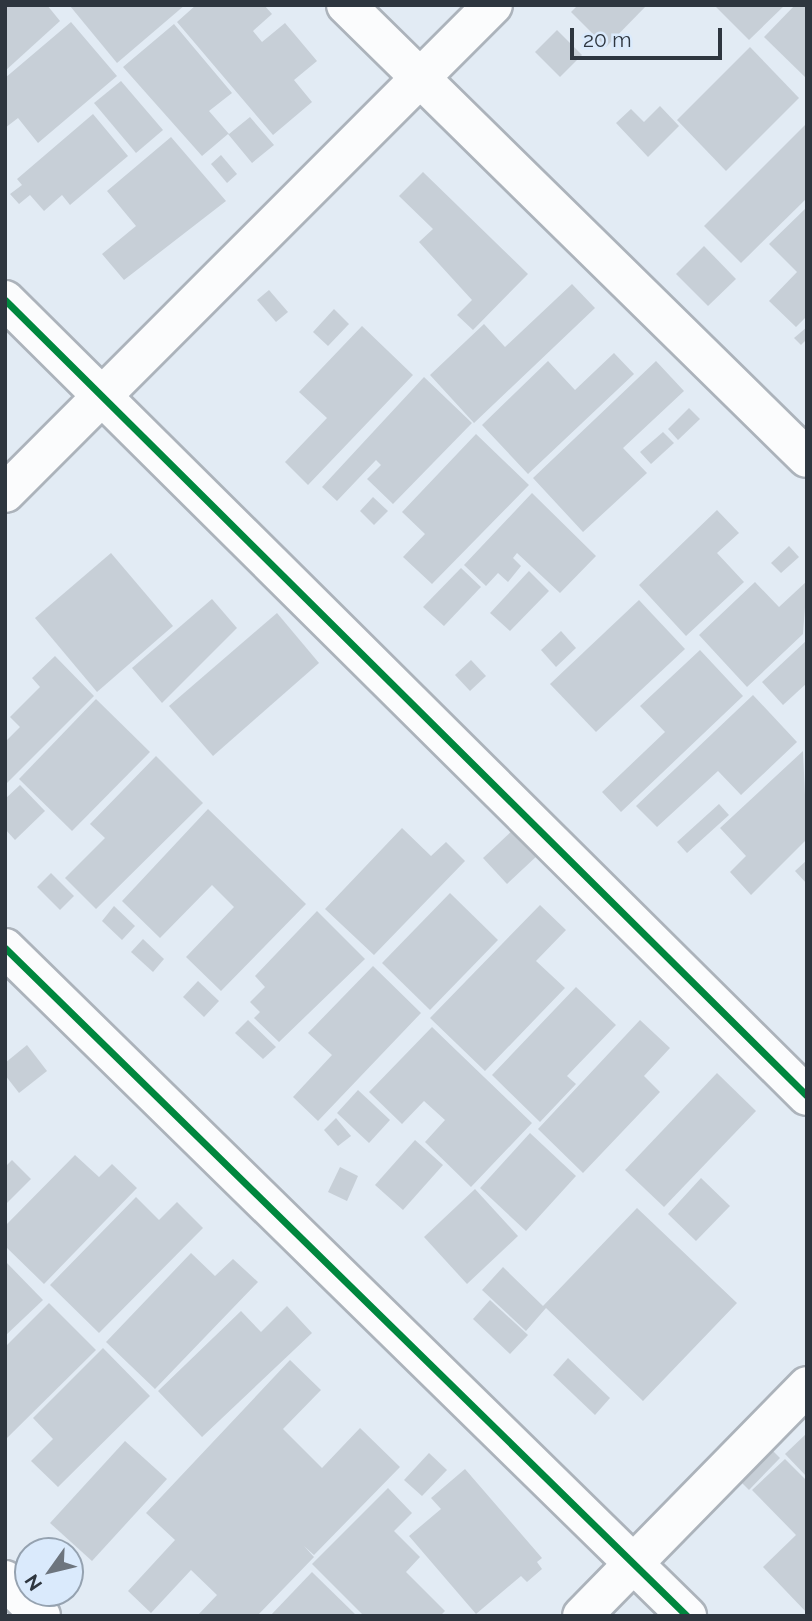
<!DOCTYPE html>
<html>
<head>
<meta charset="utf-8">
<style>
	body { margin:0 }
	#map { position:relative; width:812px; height:1621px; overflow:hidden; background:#e2ebf4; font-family:Raleway,sans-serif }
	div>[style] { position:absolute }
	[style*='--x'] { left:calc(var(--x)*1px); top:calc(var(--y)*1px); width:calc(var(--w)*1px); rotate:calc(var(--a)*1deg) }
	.building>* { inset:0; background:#c7cfd7 }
	.roads { filter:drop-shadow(2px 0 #acb3bb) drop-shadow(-2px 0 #acb3bb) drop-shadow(0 2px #acb3bb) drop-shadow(0 -2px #acb3bb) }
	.minor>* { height:38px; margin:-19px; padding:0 19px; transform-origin:19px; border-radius:19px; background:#fbfcfd }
	.cycleway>* { height:7px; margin:-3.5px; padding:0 3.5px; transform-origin:3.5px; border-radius:3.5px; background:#00873e }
	span { translate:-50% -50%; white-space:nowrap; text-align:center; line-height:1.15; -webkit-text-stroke:6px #daeafc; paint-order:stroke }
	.frame { position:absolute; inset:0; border:7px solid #2e363f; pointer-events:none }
	.north { position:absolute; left:14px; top:1537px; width:70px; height:70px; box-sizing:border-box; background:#daeafc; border:2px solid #95a2b0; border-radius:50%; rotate:236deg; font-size:19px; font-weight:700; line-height:28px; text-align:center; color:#2e363f }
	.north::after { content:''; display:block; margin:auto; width:24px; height:32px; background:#6d757e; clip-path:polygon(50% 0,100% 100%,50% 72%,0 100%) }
	.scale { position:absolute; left:570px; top:28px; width:152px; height:32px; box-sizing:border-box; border:4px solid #2e363f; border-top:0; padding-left:9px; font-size:21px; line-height:24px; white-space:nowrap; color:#2e363f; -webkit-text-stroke:5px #daeafc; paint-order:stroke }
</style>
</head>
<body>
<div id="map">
	<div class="building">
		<i style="clip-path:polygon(5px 5px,47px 5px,60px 21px,5px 71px)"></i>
		<i style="clip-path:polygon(185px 5px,117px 63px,70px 6px,71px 5px)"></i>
		<i style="clip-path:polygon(196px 5px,264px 5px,272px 14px,253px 31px,262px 42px,285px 23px,317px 61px,294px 80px,312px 102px,273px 135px,177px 22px)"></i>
		<i style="clip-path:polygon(578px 5px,647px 5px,606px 47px,571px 12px)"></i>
		<i style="clip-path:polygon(714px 5px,785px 5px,749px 40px)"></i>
		<i style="clip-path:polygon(795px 5px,807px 5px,807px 79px,764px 37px)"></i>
		<i style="clip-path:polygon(71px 22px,117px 76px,38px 143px,18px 118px,5px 128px,5px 78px)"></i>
		<i style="clip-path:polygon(174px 24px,232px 93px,209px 111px,229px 134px,250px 117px,274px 145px,252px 163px,228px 134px,202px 156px,123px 67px)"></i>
		<i style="clip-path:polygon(557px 30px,582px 55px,560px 77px,535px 52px)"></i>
		<i style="clip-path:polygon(750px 47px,799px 98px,726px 171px,677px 120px)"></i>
		<i style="clip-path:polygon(121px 81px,163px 130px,136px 153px,94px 103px)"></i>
		<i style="clip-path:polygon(660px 106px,679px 126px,648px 157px,616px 123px,631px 109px,644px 122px)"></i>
		<i style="clip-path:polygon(93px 114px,128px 156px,70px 205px,62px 195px,44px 211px,30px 195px,19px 204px,10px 194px,22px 185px,17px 179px)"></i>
		<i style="clip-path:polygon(807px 123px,807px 198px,741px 263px,704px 226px)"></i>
		<i style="clip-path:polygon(171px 137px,226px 201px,124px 280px,102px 254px,136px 226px,107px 191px)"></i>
		<i style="clip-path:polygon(221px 155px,237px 174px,227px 183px,211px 164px)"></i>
		<i style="clip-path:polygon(423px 172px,528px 274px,473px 330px,457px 315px,472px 300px,419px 242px,433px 229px,399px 196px)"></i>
		<i style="clip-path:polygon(807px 207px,807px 316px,796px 327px,769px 301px,797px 272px,769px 244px)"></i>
		<i style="clip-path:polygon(704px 246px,736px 279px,708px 306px,676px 274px)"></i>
		<i style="clip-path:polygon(572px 284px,595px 308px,474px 423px,430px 375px,484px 324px,505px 347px)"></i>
		<i style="clip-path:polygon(269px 290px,288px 312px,276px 322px,257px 300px)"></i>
		<i style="clip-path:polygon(334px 309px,349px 324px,328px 346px,313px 332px)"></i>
		<i style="clip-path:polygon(362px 326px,413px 375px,308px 485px,285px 462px,327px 418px,299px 392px)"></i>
		<i style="clip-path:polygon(807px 327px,807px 339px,801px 345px,794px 338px)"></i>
		<i style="clip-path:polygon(614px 353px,634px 374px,528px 474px,482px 425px,548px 361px,575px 390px)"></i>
		<i style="clip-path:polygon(656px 361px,684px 391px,623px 448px,647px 473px,583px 532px,533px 478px)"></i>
		<i style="clip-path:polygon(424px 377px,472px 423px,393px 504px,367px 479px,381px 465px,376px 460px,337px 501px,322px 487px)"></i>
		<i style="clip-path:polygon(689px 408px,700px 419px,678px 440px,668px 429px)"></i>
		<i style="clip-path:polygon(663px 432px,674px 443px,651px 464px,640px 452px)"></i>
		<i style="clip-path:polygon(476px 434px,529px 485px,432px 584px,403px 557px,425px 534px,402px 512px)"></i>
		<i style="clip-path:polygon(532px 493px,596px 556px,560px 593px,517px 553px,513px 558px,521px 566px,508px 582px,498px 573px,486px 586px,464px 565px)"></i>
		<i style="clip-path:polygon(373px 497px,388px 511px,374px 525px,360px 511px)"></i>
		<i style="clip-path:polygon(717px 510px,739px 533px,717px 553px,744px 582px,686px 636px,639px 585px)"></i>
		<i style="clip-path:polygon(789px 546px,799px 557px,781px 573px,771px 563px)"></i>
		<i style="clip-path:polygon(111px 553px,173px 626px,97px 692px,35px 618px)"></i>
		<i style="clip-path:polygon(461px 568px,481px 587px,444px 626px,423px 607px)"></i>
		<i style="clip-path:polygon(529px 571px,549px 591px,510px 631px,490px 613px)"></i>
		<i style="clip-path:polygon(807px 581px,803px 634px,747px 687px,699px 635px,755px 582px,779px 607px)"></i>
		<i style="clip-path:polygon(212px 599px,237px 628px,162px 703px,132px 668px)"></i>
		<i style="clip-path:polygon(639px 600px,685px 649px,596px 732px,550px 684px)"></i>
		<i style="clip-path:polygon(277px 613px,319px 663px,213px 756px,169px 706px)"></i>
		<i style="clip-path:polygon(561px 631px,576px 648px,556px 667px,541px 650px)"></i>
		<i style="clip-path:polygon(807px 640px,807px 683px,783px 705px,762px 682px)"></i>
		<i style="clip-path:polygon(700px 650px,743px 696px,621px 812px,602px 792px,665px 732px,640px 706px)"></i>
		<i style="clip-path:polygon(55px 656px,94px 696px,5px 785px,5px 742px,20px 727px,10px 717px,40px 687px,32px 678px)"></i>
		<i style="clip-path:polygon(471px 660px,486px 676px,470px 691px,455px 675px)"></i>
		<i style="clip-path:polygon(753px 695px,797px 742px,741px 795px,718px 771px,657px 827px,636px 806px)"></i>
		<i style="clip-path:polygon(96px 699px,150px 752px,72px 831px,19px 779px)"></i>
		<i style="clip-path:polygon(803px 751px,807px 839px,751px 895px,730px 872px,746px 856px,720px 828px)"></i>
		<i style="clip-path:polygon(156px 756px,203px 803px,96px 909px,65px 878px,105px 838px,90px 824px)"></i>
		<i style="clip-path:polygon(20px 785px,45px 811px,15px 840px,5px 829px,5px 799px)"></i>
		<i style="clip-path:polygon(719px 804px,729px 815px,687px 853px,677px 842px)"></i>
		<i style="clip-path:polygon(208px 809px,306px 904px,221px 991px,186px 957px,234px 907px,212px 885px,160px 938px,122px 901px)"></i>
		<i style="clip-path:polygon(402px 828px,431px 856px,446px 842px,465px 861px,374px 955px,325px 909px)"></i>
		<i style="clip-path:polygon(514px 829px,539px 854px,507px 884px,483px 858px)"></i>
		<i style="clip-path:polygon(807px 860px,807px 884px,795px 871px)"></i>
		<i style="clip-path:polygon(51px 873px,74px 896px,60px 910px,37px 887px)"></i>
		<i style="clip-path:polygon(450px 893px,498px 940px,430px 1010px,382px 963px)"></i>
		<i style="clip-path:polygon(540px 905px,566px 930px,536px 961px,565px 988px,485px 1071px,430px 1018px)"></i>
		<i style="clip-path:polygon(114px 906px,135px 926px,122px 940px,102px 921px)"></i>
		<i style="clip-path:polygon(317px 911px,365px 959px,279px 1042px,254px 1018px,260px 1012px,250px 1002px,265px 987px,255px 976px)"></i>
		<i style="clip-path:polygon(143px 939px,164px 959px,153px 972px,131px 952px)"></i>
		<i style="clip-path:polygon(373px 966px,421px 1013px,318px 1121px,293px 1097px,332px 1055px,308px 1033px)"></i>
		<i style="clip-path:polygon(198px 981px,219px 1001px,204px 1017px,183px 997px)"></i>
		<i style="clip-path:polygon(576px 987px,616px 1025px,567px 1076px,576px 1084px,540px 1122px,492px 1075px)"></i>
		<i style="clip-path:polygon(248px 1020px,276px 1047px,263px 1059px,235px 1033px)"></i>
		<i style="clip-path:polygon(640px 1020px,670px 1048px,644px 1076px,660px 1092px,583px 1173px,538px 1129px)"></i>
		<i style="clip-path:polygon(432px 1027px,532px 1123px,471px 1187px,425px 1142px,445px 1120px,424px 1101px,402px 1124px,369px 1092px)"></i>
		<i style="clip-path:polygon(27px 1045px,47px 1071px,19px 1093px,5px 1075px,5px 1063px)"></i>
		<i style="clip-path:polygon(717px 1073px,756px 1111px,664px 1207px,625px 1170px)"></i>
		<i style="clip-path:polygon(358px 1090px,390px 1120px,369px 1143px,337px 1113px)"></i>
		<i style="clip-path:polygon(336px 1118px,351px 1136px,338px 1146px,324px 1130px)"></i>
		<i style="clip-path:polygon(530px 1133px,576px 1176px,526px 1231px,480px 1188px)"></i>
		<i style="clip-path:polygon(415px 1140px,443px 1165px,403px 1210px,375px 1185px)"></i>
		<i style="clip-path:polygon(75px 1155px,99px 1177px,112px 1164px,137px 1188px,44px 1284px,5px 1246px,5px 1226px)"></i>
		<i style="clip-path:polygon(12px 1160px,31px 1179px,5px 1205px,5px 1167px)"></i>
		<i style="clip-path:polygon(340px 1167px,358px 1176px,347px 1201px,328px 1192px)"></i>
		<i style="clip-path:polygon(701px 1178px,730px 1206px,696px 1241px,668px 1214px)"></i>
		<i style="clip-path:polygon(475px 1189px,518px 1236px,467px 1284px,424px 1237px)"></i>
		<i style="clip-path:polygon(136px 1197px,159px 1220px,177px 1202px,203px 1228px,99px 1333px,50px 1285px)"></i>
		<i style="clip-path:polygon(637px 1208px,737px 1303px,643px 1401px,546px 1308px,526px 1331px,482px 1290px,503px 1267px,543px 1306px)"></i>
		<i style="clip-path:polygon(191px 1253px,215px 1276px,233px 1259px,258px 1282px,155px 1389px,106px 1342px)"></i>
		<i style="clip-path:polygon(5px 1261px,43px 1300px,5px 1336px)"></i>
		<i style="clip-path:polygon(490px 1300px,528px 1335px,510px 1354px,473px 1319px)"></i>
		<i style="clip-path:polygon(49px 1303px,96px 1350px,5px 1440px,5px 1347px)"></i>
		<i style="clip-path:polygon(287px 1306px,312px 1333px,202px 1437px,158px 1391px,241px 1311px,261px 1332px)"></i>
		<i style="clip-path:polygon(103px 1348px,150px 1396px,58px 1487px,31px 1461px,53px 1439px,33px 1418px)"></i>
		<i style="clip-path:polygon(568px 1358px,610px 1398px,595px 1415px,553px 1375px)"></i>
		<i style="clip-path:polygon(290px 1360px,321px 1390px,283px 1429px,322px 1468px,360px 1428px,400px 1467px,314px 1555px,304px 1546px,314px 1557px,257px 1616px,197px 1616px,217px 1595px,191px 1570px,151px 1613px,128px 1591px,175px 1540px,146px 1513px)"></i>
		<i style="clip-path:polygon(807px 1433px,807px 1477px,785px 1454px)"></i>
		<i style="clip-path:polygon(125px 1441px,167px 1479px,92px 1561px,50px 1523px)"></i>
		<i style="clip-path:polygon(767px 1445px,780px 1458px,749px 1490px,736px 1477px)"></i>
		<i style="clip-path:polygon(429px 1453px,447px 1470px,422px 1496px,404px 1480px)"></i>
		<i style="clip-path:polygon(785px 1459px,807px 1481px,807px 1613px,763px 1567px,796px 1535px,752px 1490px)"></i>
		<i style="clip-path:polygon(465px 1469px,542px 1558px,537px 1562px,542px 1569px,527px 1582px,521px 1576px,476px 1614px,409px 1536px,441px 1509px,431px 1498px)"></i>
		<i style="clip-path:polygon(388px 1488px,412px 1513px,394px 1531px,420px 1557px,406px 1572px,445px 1611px,440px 1616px,364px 1616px,312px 1564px)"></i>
		<i style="clip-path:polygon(312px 1572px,357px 1616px,270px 1616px)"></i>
	</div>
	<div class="roads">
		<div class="minor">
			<i style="--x:346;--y:5;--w:646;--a:44.5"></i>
			<i style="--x:5;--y:300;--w:1130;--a:44.78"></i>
			<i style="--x:5;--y:493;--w:690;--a:-45"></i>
			<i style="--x:5;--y:948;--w:955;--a:44.41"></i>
			<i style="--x:5;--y:1580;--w:51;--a:45"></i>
			<i style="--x:582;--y:1616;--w:322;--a:-45.6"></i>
		</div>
	</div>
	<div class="cycleway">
		<i style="--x:5;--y:300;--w:1130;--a:44.78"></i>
		<i style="--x:5;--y:948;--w:955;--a:44.41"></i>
	</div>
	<div class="frame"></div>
	<div class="north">N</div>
	<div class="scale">20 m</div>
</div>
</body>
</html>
